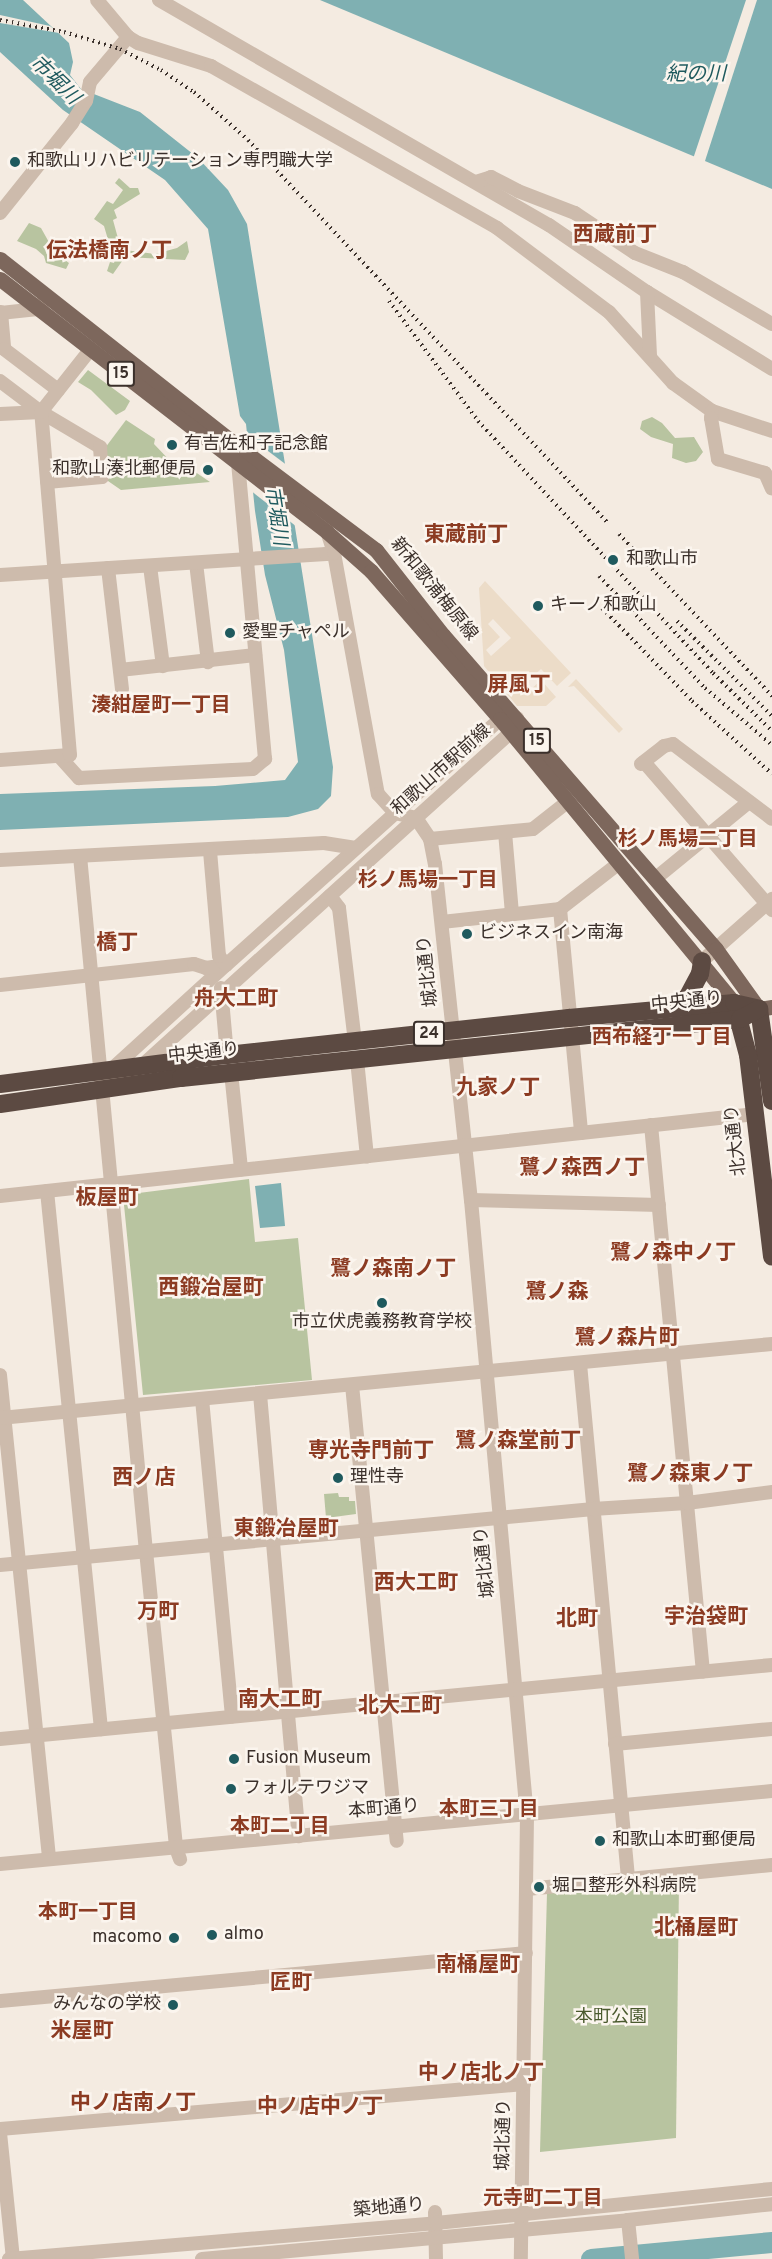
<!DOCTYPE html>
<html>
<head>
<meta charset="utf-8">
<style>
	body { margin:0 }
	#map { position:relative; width:772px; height:2259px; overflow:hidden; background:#f4ebe1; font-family:Overpass,"Noto Sans JP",sans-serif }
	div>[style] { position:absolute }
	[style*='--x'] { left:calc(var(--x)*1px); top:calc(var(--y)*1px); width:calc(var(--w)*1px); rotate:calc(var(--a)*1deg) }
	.green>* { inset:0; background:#b8c4a0 }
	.plaza>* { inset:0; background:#ecdcc8 }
	.water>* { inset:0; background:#7fb0b2 }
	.pier>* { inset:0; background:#f4ebe1 }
	.river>* { height:21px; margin:-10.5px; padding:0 10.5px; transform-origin:10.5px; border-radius:10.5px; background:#7fb0b2 }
	.minor>* { height:14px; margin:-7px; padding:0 7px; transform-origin:7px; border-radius:7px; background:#cdbbac }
	.major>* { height:15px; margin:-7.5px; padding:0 7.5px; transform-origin:7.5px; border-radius:7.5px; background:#7d675c }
	.highway>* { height:18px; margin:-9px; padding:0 9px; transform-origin:9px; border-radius:9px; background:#5c4a42 }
	.rail>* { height:4px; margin-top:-2px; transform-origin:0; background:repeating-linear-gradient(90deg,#3b302b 0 1.5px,transparent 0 6px) }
	.dots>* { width:16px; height:16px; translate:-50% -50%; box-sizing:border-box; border:3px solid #fbf5ee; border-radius:50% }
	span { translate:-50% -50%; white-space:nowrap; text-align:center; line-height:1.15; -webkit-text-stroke:5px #fbf5ee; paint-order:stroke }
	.shield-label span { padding:2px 4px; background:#fbf5ee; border:2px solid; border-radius:4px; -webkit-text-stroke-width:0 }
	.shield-label { font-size:16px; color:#3b302b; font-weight:700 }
	.poi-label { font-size:18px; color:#3b302b }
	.left { translate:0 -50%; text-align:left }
	.right { translate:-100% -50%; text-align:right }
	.street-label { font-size:18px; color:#3b302b }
	.park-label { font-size:18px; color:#4a5a2e }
	.water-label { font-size:20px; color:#1f5a5e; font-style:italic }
	.neighbourhood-label { font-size:20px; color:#8c3b22; font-weight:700 }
	.quarter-label { font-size:21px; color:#8c3b22; font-weight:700 }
</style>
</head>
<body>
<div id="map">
	<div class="green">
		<i style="clip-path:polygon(119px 178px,130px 188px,138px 188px,140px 194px,114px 210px,117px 218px,113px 220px,119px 242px,122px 242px,125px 250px,155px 254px,177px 248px,187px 241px,189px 252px,185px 260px,125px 257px,113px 274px,107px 271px,110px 262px,114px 263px,117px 252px,113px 242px,109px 243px,104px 226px,94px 219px,107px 201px,113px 204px,123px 190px,115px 183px)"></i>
		<i style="clip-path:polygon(29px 223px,41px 228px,55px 253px,69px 263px,66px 269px,46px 263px,44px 256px,36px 249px,17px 241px)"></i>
		<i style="clip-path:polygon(88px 370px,130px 401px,125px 410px,116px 415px,91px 390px,78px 382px)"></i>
		<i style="clip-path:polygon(652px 417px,662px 423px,675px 438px,694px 437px,703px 452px,696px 461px,686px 463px,672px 458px,673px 444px,651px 437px,640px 429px,642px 421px)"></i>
		<i style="clip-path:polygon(126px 420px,155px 439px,154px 444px,174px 465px,179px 461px,210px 482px,121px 490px,108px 481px,105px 448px)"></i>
		<i style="clip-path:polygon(249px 1179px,255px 1242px,298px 1238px,312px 1380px,143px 1395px,123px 1195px)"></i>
		<i style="clip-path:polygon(338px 1493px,339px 1497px,349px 1497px,349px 1501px,355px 1501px,356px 1514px,326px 1518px,324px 1494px)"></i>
		<i style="clip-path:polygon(679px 1881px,676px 2138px,540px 2152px,547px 1893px)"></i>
	</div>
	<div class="plaza">
		<i style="clip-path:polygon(evenodd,485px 581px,571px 673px,557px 686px,541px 669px,522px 687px,528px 692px,541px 680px,556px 697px,546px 706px,517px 706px,484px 666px,479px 588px,485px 581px,493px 619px,511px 638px,491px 656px,486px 650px,500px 637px,488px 624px,493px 619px)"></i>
		<i style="clip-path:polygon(576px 679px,623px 729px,619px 733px,574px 686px,568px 687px)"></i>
	</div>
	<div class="water">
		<i style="clip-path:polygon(0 0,23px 0,69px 43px,73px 62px,70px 75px,81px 89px,140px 112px,198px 158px,228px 190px,247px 224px,333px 767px,331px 796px,318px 809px,288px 817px,0 830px,0 794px,215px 786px,285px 780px,298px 762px,284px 650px,265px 575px,255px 511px,246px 424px,240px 416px,208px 229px,165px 180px,63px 110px,0 52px)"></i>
		<i style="clip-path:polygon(320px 0,772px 0,772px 189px)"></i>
		<i style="clip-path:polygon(281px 1183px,285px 1226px,260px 1228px,255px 1186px)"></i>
	</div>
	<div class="pier">
		<i style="clip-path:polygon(746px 0,757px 0,704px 164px,693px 159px)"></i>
		<i style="clip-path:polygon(0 15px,50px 26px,59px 33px,0 23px)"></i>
		<i style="clip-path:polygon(244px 433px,288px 466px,297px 527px,250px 490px)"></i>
	</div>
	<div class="river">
		<i style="--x:591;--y:2259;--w:182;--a:-5.4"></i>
	</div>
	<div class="minor">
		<i style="--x:159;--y:0;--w:450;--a:30"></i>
		<i style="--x:549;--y:225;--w:119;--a:34.4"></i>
		<i style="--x:647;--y:292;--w:147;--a:31.6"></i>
		<i style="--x:128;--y:37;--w:12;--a:31"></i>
		<i style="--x:138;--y:43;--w:77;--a:17.5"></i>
		<i style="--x:211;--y:66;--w:329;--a:29.5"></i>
		<i style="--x:497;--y:228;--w:140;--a:36.9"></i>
		<i style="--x:609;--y:312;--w:96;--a:48"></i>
		<i style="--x:673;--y:383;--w:48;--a:35.7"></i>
		<i style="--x:712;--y:411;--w:63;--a:18.4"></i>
		<i style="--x:476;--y:182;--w:16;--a:-18"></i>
		<i style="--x:491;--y:177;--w:30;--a:27"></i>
		<i style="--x:518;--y:191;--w:61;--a:21.1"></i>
		<i style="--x:575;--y:213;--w:72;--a:33.7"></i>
		<i style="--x:635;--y:253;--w:52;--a:21.6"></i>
		<i style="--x:683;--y:272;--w:103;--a:30.3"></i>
		<i style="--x:0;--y:213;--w:115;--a:-51.3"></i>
		<i style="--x:72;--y:123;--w:26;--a:-58"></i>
		<i style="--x:86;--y:101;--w:19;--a:-78"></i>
		<i style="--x:90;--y:82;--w:59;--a:-49.8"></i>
		<i style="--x:128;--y:37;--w:48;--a:-130"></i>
		<i style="--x:647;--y:292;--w:64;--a:87.3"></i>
		<i style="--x:1;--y:312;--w:37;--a:85"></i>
		<i style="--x:4;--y:349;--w:68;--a:37.2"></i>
		<i style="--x:0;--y:313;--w:38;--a:-6"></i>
		<i style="--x:38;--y:309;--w:7;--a:-56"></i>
		<i style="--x:0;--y:381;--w:51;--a:37.1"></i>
		<i style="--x:41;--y:412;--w:69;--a:30.7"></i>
		<i style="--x:100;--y:447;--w:30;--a:86"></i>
		<i style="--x:102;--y:477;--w:55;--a:174.8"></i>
		<i style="--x:712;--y:411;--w:7;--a:98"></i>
		<i style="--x:711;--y:418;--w:42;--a:80.3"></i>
		<i style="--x:718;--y:459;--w:49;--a:16.6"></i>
		<i style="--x:765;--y:473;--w:17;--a:66"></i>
		<i style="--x:0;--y:414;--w:41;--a:-2.8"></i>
		<i style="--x:326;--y:528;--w:26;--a:72"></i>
		<i style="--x:334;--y:553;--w:245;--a:79.7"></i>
		<i style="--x:378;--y:794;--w:25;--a:48"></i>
		<i style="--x:395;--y:813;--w:22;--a:13"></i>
		<i style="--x:416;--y:818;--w:25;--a:56"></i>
		<i style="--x:430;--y:839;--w:25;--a:79"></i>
		<i style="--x:435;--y:864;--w:338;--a:83.9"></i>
		<i style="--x:471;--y:1200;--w:619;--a:84.81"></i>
		<i style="--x:527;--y:1816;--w:443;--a:90.8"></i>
		<i style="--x:196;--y:563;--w:100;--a:83.1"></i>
		<i style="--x:150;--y:566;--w:101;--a:82.6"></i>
		<i style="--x:108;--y:568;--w:122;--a:83.4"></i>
		<i style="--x:0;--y:575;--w:327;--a:-3.7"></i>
		<i style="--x:326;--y:554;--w:8;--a:-7"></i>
		<i style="--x:334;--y:553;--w:8;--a:-50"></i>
		<i style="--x:120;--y:670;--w:136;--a:-6.3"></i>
		<i style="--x:517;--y:718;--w:17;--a:115"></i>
		<i style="--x:510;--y:733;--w:495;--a:137.9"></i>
		<i style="--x:143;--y:1065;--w:33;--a:142"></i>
		<i style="--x:117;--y:1085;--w:17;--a:-107"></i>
		<i style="--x:112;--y:1069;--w:154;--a:-42.4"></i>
		<i style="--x:226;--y:965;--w:368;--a:-41.9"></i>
		<i style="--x:500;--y:719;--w:17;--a:-3"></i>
		<i style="--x:59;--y:756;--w:30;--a:48"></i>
		<i style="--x:79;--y:778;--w:174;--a:-3"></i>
		<i style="--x:253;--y:769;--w:16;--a:-40"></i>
		<i style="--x:265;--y:759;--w:295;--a:-95.2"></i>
		<i style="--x:0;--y:760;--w:70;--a:-4.1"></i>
		<i style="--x:70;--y:755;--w:344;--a:-94.8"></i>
		<i style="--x:41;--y:412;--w:79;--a:-51.7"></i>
		<i style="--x:644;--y:762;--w:196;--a:49.1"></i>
		<i style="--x:641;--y:764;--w:29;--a:-38"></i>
		<i style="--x:664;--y:746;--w:9;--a:-13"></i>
		<i style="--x:673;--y:744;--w:124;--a:37.1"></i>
		<i style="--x:505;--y:832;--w:82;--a:85.1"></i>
		<i style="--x:430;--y:839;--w:103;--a:-5.5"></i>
		<i style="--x:533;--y:829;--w:42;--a:-38.2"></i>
		<i style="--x:80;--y:856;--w:698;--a:84.58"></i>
		<i style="--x:146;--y:1551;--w:299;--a:84.2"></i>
		<i style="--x:176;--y:1848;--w:12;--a:70"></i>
		<i style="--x:0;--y:860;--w:324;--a:-3"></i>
		<i style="--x:324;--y:843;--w:32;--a:9"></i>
		<i style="--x:656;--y:878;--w:120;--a:-39.3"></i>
		<i style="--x:330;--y:896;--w:15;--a:53"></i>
		<i style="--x:339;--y:908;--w:135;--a:83.2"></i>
		<i style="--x:560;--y:909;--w:225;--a:84.6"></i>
		<i style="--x:442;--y:922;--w:119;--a:-6.3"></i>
		<i style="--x:560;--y:909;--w:73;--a:-37.8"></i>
		<i style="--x:702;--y:961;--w:94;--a:-41.5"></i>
		<i style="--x:0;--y:985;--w:195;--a:-6.2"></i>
		<i style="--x:194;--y:964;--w:13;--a:18"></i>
		<i style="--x:206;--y:968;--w:20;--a:-9"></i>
		<i style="--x:226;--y:965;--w:11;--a:-128"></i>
		<i style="--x:219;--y:956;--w:106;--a:-94.9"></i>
		<i style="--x:221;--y:988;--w:67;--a:84.9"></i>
		<i style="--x:357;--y:1060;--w:97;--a:84.1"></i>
		<i style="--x:231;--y:1072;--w:98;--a:84.1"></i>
		<i style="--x:651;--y:1125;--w:549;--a:84.57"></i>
		<i style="--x:47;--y:1191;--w:541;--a:84.27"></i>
		<i style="--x:0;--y:1196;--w:760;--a:-6.19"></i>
		<i style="--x:471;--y:1200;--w:188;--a:1.5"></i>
		<i style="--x:580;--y:1364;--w:516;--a:84.66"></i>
		<i style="--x:0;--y:1375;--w:486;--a:84.2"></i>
		<i style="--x:352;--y:1385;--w:458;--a:84.4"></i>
		<i style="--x:260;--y:1394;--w:444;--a:85"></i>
		<i style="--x:202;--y:1399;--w:319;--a:84.6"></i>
		<i style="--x:0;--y:1418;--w:776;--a:-5.48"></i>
		<i style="--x:0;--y:1565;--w:596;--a:-5.39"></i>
		<i style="--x:593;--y:1509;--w:94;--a:-3.7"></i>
		<i style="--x:687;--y:1503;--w:86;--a:-7.4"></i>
		<i style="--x:0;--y:1739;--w:776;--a:-5.48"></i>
		<i style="--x:615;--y:1744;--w:158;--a:-5.5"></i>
		<i style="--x:0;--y:1864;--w:775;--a:-5.4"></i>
		<i style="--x:527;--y:1889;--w:246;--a:-5.6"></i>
		<i style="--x:0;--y:2001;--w:528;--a:-5.21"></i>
		<i style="--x:0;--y:2129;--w:526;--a:-4.91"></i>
		<i style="--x:0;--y:2133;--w:127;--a:84.1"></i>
		<i style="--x:435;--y:2212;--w:47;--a:88.8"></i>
		<i style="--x:628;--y:2220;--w:39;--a:84"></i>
		<i style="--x:9;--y:2259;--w:429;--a:-4.8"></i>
		<i style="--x:436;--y:2223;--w:338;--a:-5.8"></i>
		<i style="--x:202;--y:2259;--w:428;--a:-5.2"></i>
		<i style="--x:628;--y:2220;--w:145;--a:-6.3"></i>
	</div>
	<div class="major">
		<i style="--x:0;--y:259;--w:305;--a:38.2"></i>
		<i style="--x:240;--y:448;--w:170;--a:36.9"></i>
		<i style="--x:376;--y:550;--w:108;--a:51.8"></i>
		<i style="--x:443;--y:635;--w:416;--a:49"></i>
		<i style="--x:716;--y:949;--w:74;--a:54.4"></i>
		<i style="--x:759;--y:1009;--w:13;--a:-9"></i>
		<i style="--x:0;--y:279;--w:413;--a:37.7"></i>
		<i style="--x:327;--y:532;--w:59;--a:41.6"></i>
		<i style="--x:371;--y:571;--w:196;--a:48.9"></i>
		<i style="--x:500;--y:719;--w:368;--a:50.5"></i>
	</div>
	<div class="highway">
		<i style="--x:669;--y:1006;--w:20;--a:-24"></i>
		<i style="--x:687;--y:998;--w:27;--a:-62"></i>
		<i style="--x:700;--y:974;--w:13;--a:-81"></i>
		<i style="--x:759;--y:1009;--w:93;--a:82"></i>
		<i style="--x:736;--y:1010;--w:47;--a:75.1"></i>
		<i style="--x:748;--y:1055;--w:203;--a:83.2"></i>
		<i style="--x:0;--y:1084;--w:229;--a:-7.3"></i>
		<i style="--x:227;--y:1055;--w:344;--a:-6.2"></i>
		<i style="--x:569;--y:1018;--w:166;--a:-5.2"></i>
		<i style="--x:734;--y:1003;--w:26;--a:13"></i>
		<i style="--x:0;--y:1104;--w:183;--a:-8.2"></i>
		<i style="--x:181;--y:1078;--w:562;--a:-6.03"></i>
		<i style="--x:740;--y:1019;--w:21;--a:-28"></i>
	</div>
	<div class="rail">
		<i style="--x:0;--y:20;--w:65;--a:10.6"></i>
		<i style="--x:64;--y:32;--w:59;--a:16.9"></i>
		<i style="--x:120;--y:49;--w:46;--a:27.1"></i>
		<i style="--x:161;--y:70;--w:40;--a:34"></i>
		<i style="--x:194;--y:92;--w:72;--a:41.6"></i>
		<i style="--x:248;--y:140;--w:524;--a:46.78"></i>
		<i style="--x:389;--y:301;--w:149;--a:53.4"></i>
		<i style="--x:478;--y:421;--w:345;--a:47"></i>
		<i style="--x:713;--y:673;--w:83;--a:44.5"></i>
		<i style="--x:619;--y:534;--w:223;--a:46.6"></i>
		<i style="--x:599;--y:576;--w:154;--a:46.6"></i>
		<i style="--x:705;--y:688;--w:88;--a:40.4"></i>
		<i style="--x:602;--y:608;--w:129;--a:45.9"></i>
		<i style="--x:692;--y:701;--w:108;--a:42.4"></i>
		<i style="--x:677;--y:621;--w:134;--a:45"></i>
	</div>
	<div class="dots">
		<i style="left:15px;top:162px;background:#1f5a5e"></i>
		<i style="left:172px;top:445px;background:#1f5a5e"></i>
		<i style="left:208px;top:470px;background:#1f5a5e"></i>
		<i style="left:613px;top:560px;background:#1f5a5e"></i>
		<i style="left:538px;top:606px;background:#1f5a5e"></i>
		<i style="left:230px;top:633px;background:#1f5a5e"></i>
		<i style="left:467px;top:934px;background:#1f5a5e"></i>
		<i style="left:382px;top:1303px;background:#1f5a5e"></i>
		<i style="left:338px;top:1478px;background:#1f5a5e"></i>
		<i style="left:234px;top:1759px;background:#1f5a5e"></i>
		<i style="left:231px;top:1789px;background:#1f5a5e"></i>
		<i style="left:600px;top:1841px;background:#1f5a5e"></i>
		<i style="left:539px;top:1887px;background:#1f5a5e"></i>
		<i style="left:212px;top:1935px;background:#1f5a5e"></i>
		<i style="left:174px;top:1938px;background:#1f5a5e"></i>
		<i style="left:173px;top:2005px;background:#1f5a5e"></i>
	</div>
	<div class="shield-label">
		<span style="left:121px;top:374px">15</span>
		<span style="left:537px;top:741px">15</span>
		<span style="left:429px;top:1034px">24</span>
	</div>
	<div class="poi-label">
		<span class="left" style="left:27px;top:162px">和歌山リハビリテーション専門職大学</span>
		<span class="left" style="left:184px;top:445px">有吉佐和子記念館</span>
		<span class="right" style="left:196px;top:470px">和歌山湊北郵便局</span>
		<span class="left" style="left:626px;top:560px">和歌山市</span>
		<span class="left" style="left:550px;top:606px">キーノ和歌山</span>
		<span class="left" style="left:242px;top:633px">愛聖チャペル</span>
		<span class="left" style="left:479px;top:934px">ビジネスイン南海</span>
		<span style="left:382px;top:1323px">市立伏虎義務教育学校</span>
		<span class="left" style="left:350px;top:1478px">理性寺</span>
		<span class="left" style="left:246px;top:1759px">Fusion Museum</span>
		<span class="left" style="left:243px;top:1789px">フォルテワジマ</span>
		<span class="left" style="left:612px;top:1841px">和歌山本町郵便局</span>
		<span class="left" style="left:552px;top:1887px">堀口整形外科病院</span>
		<span class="left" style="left:224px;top:1935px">almo</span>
		<span class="right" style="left:162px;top:1938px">macomo</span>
		<span class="right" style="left:161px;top:2005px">みんなの学校</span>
	</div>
	<div class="street-label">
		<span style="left:433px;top:590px;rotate:51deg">新和歌浦梅原線</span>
		<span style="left:442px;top:771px;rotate:-42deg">和歌山市駅前線</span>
		<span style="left:429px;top:971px;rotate:-96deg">城北通り</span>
		<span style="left:687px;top:1003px;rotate:-6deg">中央通り</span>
		<span style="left:204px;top:1054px;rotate:-6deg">中央通り</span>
		<span style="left:737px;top:1140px;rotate:-97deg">北大通り</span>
		<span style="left:486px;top:1562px;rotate:-96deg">城北通り</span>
		<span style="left:384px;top:1810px;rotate:-5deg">本町通り</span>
		<span style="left:505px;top:2135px;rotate:-89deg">城北通り</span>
		<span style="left:389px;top:2209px;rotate:-5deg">築地通り</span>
	</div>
	<div class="park-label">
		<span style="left:611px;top:2018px">本町公園</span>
	</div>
	<div class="water-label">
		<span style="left:696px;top:75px">紀の川</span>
		<span style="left:54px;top:81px;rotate:44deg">市堀川</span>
		<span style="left:275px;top:516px;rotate:81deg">市堀川</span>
	</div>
	<div class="neighbourhood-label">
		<span style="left:161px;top:706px">湊紺屋町一丁目</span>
		<span style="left:688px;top:840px">杉ノ馬場二丁目</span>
		<span style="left:428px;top:881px">杉ノ馬場一丁目</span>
		<span style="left:662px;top:1038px">西布経丁一丁目</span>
		<span style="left:489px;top:1810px">本町三丁目</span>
		<span style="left:280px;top:1827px">本町二丁目</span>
		<span style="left:88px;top:1913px">本町一丁目</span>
		<span style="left:543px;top:2199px">元寺町二丁目</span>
	</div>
	<div class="quarter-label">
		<span style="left:615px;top:236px">西蔵前丁</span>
		<span style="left:109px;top:252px">伝法橋南ノ丁</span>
		<span style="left:466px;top:536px">東蔵前丁</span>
		<span style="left:519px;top:686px">屏風丁</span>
		<span style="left:117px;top:944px">橋丁</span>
		<span style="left:236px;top:1000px">舟大工町</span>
		<span style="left:498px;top:1089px">九家ノ丁</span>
		<span style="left:582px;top:1169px">鷺ノ森西ノ丁</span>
		<span style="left:107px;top:1199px">板屋町</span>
		<span style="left:673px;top:1254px">鷺ノ森中ノ丁</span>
		<span style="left:393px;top:1270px">鷺ノ森南ノ丁</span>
		<span style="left:211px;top:1289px">西鍛冶屋町</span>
		<span style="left:557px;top:1293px">鷺ノ森</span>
		<span style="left:627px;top:1339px">鷺ノ森片町</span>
		<span style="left:518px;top:1442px">鷺ノ森堂前丁</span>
		<span style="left:371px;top:1452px">専光寺門前丁</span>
		<span style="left:690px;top:1475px">鷺ノ森東ノ丁</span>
		<span style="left:144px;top:1479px">西ノ店</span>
		<span style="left:286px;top:1530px">東鍛冶屋町</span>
		<span style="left:416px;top:1584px">西大工町</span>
		<span style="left:158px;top:1613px">万町</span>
		<span style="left:706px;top:1618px">宇治袋町</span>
		<span style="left:577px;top:1620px">北町</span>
		<span style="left:280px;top:1701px">南大工町</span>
		<span style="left:400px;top:1707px">北大工町</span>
		<span style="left:696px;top:1929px">北桶屋町</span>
		<span style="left:478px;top:1966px">南桶屋町</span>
		<span style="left:291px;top:1984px">匠町</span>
		<span style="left:82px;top:2032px">米屋町</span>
		<span style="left:481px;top:2074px">中ノ店北ノ丁</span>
		<span style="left:133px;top:2104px">中ノ店南ノ丁</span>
		<span style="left:320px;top:2108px">中ノ店中ノ丁</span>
	</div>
</div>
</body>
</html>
